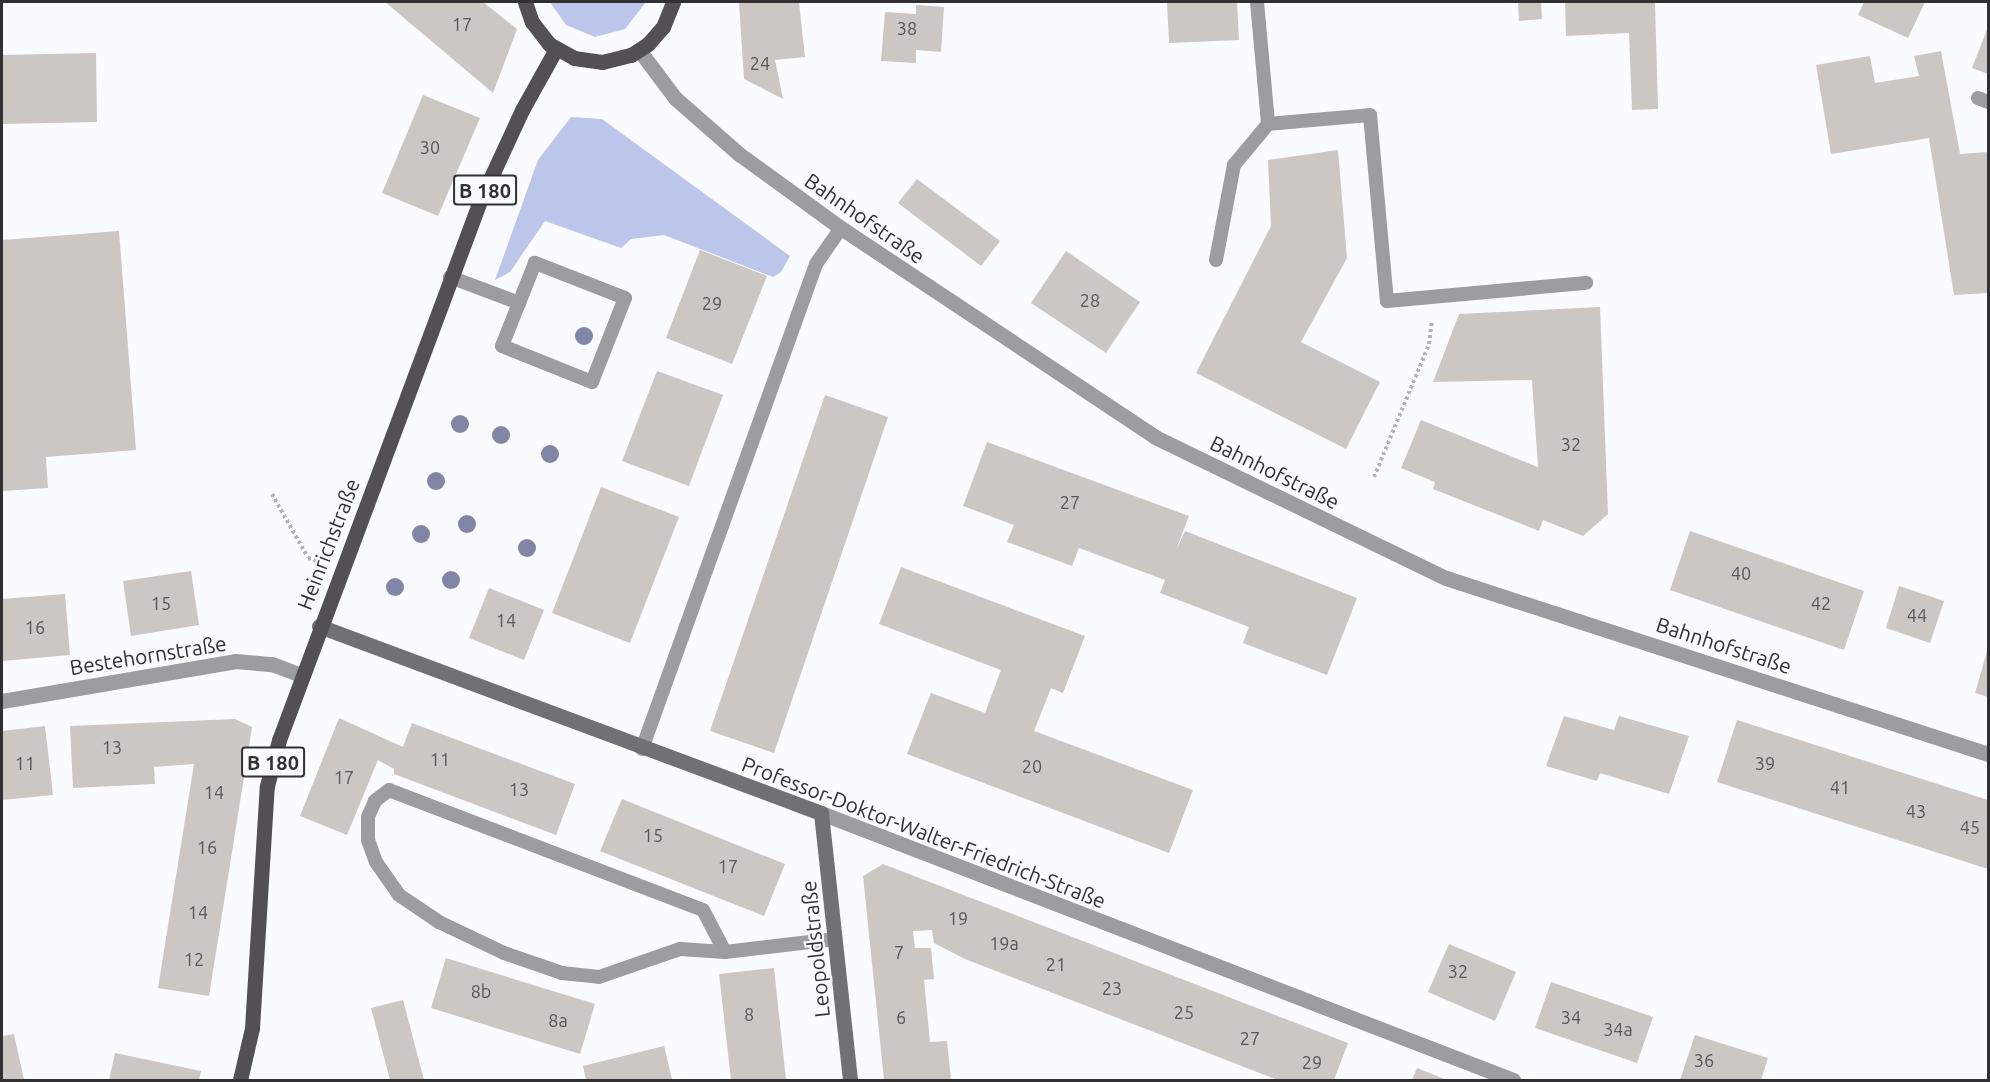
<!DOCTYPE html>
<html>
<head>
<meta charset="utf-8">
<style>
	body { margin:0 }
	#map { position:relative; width:1990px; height:1082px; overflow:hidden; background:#f9fbff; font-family:Ubuntu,sans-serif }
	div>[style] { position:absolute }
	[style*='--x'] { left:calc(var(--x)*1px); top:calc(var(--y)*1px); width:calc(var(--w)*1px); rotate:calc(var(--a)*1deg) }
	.green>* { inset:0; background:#bcc6eb }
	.building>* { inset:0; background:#ccc7c3 }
	.path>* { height:4px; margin-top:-2px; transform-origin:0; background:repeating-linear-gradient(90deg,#b2b3b7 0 3px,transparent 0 6px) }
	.lane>* { height:14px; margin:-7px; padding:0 7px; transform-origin:7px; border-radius:7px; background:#9d9c9f }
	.street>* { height:15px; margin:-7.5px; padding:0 7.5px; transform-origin:7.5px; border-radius:7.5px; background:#9d9c9f }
	.secondary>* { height:15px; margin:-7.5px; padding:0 7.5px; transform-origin:7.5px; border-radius:7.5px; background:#717073 }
	.primary>* { height:15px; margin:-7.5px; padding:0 7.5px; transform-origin:7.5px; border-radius:7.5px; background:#525054 }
	.trees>* { width:18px; height:18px; margin:-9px; border-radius:50%; background:#8185a6 }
	span { translate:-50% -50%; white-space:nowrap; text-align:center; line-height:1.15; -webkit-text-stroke:4.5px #f9fbff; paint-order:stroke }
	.number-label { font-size:18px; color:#585658 }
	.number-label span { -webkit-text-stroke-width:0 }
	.shield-label span { padding:2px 4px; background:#f9fbff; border:2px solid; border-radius:4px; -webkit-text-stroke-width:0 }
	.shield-label { font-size:20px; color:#313134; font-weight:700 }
	.street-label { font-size:21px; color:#313134 }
	.frame { position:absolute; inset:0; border:3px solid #313134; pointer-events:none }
</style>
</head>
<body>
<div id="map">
	<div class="green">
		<i style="clip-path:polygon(550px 2px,646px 2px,625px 29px,595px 37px,566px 25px)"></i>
		<i style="clip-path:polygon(571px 117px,602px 119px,790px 256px,781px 272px,773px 277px,664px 235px,631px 239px,621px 248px,545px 221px,510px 272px,495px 280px,538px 160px)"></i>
	</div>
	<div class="building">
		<i style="clip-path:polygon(385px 2px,483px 2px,517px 29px,493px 93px)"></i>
		<i style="clip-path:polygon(739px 2px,799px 2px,805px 57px,775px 60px,783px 99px,744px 79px)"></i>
		<i style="clip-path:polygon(1167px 2px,1237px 2px,1239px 40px,1169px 43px)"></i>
		<i style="clip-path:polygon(1518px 2px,1541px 2px,1542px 19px,1519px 21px)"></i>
		<i style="clip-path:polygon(1565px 2px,1655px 2px,1658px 109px,1632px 110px,1629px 33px,1566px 36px)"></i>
		<i style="clip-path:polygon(1864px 2px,1925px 2px,1908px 38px,1858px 15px)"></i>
		<i style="clip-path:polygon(916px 5px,944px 7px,941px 52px,916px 50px,916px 63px,881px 61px,885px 12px,916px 14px)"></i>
		<i style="clip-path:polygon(1988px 27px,1988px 74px,1972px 68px)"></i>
		<i style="clip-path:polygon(1941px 51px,1960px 154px,1988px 152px,1988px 293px,1954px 295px,1929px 138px,1831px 154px,1816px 65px,1870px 56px,1875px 83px,1919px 76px,1914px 56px)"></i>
		<i style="clip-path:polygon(96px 53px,97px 122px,2px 124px,2px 55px)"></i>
		<i style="clip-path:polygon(423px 95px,480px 118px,438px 216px,382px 193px)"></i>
		<i style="clip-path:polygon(1338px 150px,1347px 258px,1301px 342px,1380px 382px,1346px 449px,1196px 373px,1271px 226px,1268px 160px)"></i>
		<i style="clip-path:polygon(917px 179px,1000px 241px,981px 266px,898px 203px)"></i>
		<i style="clip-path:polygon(119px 231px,136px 450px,46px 457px,48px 488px,2px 491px,2px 240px)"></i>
		<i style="clip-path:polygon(700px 250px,767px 276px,732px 364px,666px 338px)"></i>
		<i style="clip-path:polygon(1066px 251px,1140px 302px,1106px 353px,1031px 303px)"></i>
		<i style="clip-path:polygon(1600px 307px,1608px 514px,1583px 536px,1543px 520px,1539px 531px,1433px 489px,1435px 482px,1401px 468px,1421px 420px,1538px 467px,1532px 380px,1433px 382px,1459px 314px)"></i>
		<i style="clip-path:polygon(657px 371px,723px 395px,689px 486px,622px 461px)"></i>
		<i style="clip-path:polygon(825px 395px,888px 417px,774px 753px,710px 731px)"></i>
		<i style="clip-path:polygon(987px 442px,1189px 516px,1176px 550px,1185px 531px,1357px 598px,1327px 675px,1243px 643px,1249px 627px,1160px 593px,1165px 580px,1079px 548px,1072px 566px,1007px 542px,1014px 525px,963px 506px)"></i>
		<i style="clip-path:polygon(601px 487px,679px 517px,630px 643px,552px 613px)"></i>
		<i style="clip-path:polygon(1690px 531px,1864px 591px,1844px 650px,1670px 590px)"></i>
		<i style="clip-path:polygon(901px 567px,1085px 636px,1063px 693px,1051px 688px,1034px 731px,1193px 790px,1169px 853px,907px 754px,931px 693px,985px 713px,1001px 670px,879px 624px)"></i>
		<i style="clip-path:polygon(191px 571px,199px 625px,131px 636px,123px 581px)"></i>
		<i style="clip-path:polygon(1899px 586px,1944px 601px,1930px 643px,1886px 628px)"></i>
		<i style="clip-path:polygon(489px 588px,544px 610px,524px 660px,469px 638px)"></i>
		<i style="clip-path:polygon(65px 594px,70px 655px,2px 661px,2px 599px)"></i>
		<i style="clip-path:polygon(1988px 648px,1988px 697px,1975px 693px)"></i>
		<i style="clip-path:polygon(1564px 716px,1614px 730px,1619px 716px,1689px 736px,1669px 794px,1600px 773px,1597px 781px,1546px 766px)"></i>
		<i style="clip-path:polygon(339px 718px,403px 747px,412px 723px,575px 784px,556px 835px,394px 774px,394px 769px,378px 760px,347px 835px,300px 816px)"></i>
		<i style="clip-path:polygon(235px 719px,252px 727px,209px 996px,158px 988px,194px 764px,154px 767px,155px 784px,73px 788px,70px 726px)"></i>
		<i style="clip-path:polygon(1737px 720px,1988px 800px,1988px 869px,1717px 782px)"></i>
		<i style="clip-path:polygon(45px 726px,53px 795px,2px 800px,2px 731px)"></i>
		<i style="clip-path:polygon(622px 799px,785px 864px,764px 916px,600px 851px)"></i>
		<i style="clip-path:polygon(883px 864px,1348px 1043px,1334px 1080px,1278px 1080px,965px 959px,934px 943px,932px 930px,913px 931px,915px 948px,931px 948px,934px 979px,924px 980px,930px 1042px,947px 1041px,951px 1080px,884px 1080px,863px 876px)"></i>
		<i style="clip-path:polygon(1449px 944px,1516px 972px,1495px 1021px,1428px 992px)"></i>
		<i style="clip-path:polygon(446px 958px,595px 1004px,580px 1054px,431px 1008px)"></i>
		<i style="clip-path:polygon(774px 968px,786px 1080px,731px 1080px,719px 974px)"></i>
		<i style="clip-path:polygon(1551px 982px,1653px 1017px,1637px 1063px,1535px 1028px)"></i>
		<i style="clip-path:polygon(403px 1000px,424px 1080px,390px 1080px,371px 1008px)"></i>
		<i style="clip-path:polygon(14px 1034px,24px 1080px,2px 1080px,2px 1036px)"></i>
		<i style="clip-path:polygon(1695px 1035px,1768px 1058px,1761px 1080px,1680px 1080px)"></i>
		<i style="clip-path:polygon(664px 1046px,672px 1079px,586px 1080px,583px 1066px)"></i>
		<i style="clip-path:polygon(115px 1053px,201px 1071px,199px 1080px,109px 1080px)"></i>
		<i style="clip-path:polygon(1417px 1068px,1447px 1080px,1412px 1080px)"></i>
	</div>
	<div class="path">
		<i style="--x:1374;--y:477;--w:144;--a:-67.5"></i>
		<i style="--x:1429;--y:344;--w:23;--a:-83"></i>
		<i style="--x:272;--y:494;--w:73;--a:60.6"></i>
		<i style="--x:308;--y:558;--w:13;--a:18"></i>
	</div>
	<div class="lane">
		<i style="--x:1257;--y:2;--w:122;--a:84.8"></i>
		<i style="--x:1268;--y:124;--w:102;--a:-5"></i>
		<i style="--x:1370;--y:115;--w:187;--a:84.8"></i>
		<i style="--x:1387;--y:301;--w:200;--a:-5.2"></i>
		<i style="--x:1978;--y:98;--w:11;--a:22"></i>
		<i style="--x:1216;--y:260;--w:97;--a:-79.3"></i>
		<i style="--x:1234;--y:165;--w:53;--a:-50.3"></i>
		<i style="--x:450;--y:277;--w:74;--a:20.6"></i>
		<i style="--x:519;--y:303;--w:46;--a:111.6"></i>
		<i style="--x:502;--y:346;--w:97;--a:21.8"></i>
		<i style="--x:592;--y:382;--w:90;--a:-68.6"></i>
		<i style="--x:625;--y:298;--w:97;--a:-158.7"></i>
		<i style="--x:535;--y:263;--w:43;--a:111.8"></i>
		<i style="--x:642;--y:749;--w:515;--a:-70.26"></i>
		<i style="--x:816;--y:264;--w:44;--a:-55.2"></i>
		<i style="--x:725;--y:952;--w:47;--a:-117.6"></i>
		<i style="--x:703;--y:910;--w:336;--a:-159.1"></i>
		<i style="--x:389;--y:790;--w:18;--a:142"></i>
		<i style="--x:375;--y:801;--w:17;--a:114"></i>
		<i style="--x:368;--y:817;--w:23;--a:90"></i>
		<i style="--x:368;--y:840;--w:23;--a:70"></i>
		<i style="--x:376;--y:862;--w:40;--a:55.1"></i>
		<i style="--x:399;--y:895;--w:48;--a:34"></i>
		<i style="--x:439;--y:922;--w:72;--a:25.5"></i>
		<i style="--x:504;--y:953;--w:61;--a:19"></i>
		<i style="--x:562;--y:973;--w:37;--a:6"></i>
		<i style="--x:599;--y:977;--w:86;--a:-19.1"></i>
		<i style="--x:680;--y:949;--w:45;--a:3.8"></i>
		<i style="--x:725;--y:952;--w:111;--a:-6.7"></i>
	</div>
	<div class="street">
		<i style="--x:639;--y:50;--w:60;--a:53.1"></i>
		<i style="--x:675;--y:98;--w:85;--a:41.2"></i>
		<i style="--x:739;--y:154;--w:126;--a:36"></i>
		<i style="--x:841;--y:228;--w:377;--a:33.6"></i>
		<i style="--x:1155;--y:437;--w:323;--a:25.9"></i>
		<i style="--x:1446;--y:578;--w:570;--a:17.99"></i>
		<i style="--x:2;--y:701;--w:236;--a:-9.7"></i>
		<i style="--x:235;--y:661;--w:37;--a:5"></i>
		<i style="--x:272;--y:664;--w:31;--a:21"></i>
		<i style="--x:821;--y:813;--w:742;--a:21.1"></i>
	</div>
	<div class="secondary">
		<i style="--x:319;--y:626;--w:536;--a:20.43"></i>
		<i style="--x:821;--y:813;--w:269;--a:83.8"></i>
	</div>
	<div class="primary">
		<i style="--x:525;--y:2;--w:21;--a:71"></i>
		<i style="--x:532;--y:22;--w:28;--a:52"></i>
		<i style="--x:549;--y:44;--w:29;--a:29"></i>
		<i style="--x:574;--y:58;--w:28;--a:8"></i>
		<i style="--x:602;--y:62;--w:30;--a:-14"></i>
		<i style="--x:631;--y:55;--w:20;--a:-33"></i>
		<i style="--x:648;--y:44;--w:23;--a:-49"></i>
		<i style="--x:663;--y:27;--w:27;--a:-68"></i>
		<i style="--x:240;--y:1080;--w:53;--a:-77"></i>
		<i style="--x:252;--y:1028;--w:242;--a:-86.5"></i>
		<i style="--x:267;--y:786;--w:48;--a:-75.4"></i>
		<i style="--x:279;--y:740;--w:575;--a:-69.55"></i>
		<i style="--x:480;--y:201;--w:100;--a:-65.2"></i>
		<i style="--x:522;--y:110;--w:70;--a:-60.9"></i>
	</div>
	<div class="trees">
		<i style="left:584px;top:336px"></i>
		<i style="left:460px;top:424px"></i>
		<i style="left:501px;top:435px"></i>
		<i style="left:550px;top:454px"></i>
		<i style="left:436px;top:481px"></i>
		<i style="left:467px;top:524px"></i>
		<i style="left:421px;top:534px"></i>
		<i style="left:527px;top:548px"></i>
		<i style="left:451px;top:580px"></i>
		<i style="left:395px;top:587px"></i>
	</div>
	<div class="number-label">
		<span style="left:462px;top:24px">17</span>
		<span style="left:907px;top:28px">38</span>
		<span style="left:760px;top:63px">24</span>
		<span style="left:430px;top:147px">30</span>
		<span style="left:1090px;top:300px">28</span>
		<span style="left:712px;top:303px">29</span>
		<span style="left:1571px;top:444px">32</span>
		<span style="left:1070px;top:502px">27</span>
		<span style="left:1741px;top:573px">40</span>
		<span style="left:161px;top:603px">15</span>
		<span style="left:1821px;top:603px">42</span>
		<span style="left:1917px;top:615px">44</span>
		<span style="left:506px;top:620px">14</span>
		<span style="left:35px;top:627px">16</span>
		<span style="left:112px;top:747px">13</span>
		<span style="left:440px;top:759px">11</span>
		<span style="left:25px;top:763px">11</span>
		<span style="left:1765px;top:763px">39</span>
		<span style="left:1032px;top:766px">20</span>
		<span style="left:344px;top:777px">17</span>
		<span style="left:1840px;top:787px">41</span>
		<span style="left:519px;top:789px">13</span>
		<span style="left:214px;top:792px">14</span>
		<span style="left:1916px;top:811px">43</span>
		<span style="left:1970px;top:827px">45</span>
		<span style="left:653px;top:835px">15</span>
		<span style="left:207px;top:847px">16</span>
		<span style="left:728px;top:866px">17</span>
		<span style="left:198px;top:912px">14</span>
		<span style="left:958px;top:918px">19</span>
		<span style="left:1004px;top:943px">19a</span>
		<span style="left:899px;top:952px">7</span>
		<span style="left:194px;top:959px">12</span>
		<span style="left:1056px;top:964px">21</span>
		<span style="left:1458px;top:971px">32</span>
		<span style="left:1112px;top:988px">23</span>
		<span style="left:481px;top:991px">8b</span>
		<span style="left:1184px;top:1012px">25</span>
		<span style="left:749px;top:1014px">8</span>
		<span style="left:901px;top:1017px">6</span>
		<span style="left:1571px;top:1017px">34</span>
		<span style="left:558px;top:1020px">8a</span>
		<span style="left:1618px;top:1029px">34a</span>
		<span style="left:1250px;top:1038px">27</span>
		<span style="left:1704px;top:1060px">36</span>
		<span style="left:1312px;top:1062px">29</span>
	</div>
	<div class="shield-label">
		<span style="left:485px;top:190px">B 180</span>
		<span style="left:273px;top:762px">B 180</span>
	</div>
	<div class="street-label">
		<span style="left:865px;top:218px;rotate:35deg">Bahnhofstraße</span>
		<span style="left:1275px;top:472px;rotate:26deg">Bahnhofstraße</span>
		<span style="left:328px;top:544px;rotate:-69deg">Heinrichstraße</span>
		<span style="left:1724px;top:645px;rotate:18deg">Bahnhofstraße</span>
		<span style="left:148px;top:655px;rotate:-9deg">Bestehornstraße</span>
		<span style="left:924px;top:832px;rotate:21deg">Professor-Doktor-Walter-Friedrich-Straße</span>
		<span style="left:815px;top:949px;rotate:-96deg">Leopoldstraße</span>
	</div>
	<div class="frame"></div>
</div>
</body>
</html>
